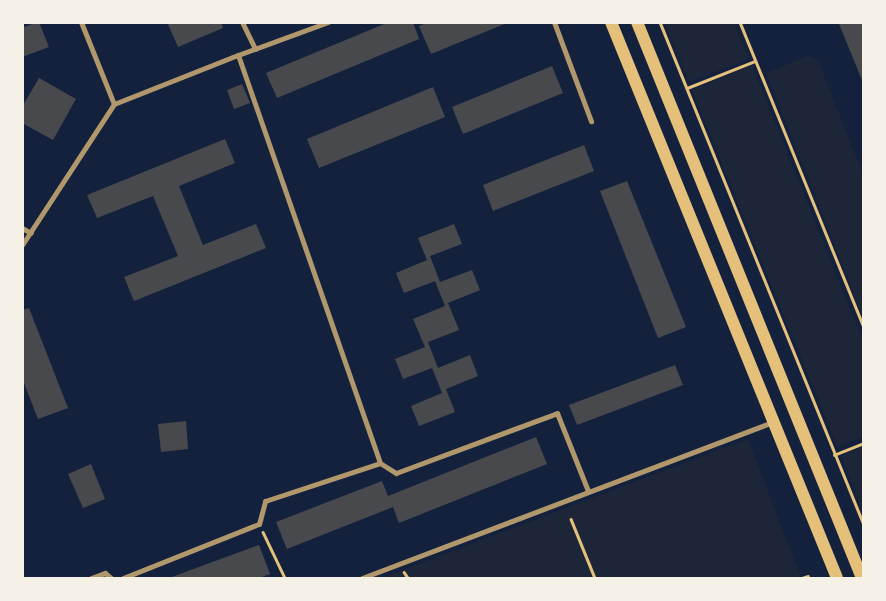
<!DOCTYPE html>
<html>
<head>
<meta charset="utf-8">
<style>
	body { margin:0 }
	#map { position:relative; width:886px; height:601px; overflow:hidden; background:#14213d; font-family:Barlow,sans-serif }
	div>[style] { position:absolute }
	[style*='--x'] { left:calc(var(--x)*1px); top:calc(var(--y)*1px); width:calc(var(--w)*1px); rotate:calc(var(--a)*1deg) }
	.green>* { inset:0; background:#1d2539 }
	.building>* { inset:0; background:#48494c }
	.path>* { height:2.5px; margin:-1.25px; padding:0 1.25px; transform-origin:1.25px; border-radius:1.25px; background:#e5c07b }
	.minor>* { height:5px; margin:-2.5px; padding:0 2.5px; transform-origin:2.5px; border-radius:2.5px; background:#b1986c }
	.primary>* { height:12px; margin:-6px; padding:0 6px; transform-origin:6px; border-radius:6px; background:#e5c07b }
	span { translate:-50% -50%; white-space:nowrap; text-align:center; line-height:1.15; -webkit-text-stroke:4px #f6f1e7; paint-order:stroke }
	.frame { position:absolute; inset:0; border:24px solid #f6f1e7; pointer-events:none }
</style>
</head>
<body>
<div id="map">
	<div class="green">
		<i style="clip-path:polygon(665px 23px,734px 23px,749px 59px,689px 82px)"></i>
		<i style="clip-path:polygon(808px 56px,814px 58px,819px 63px,863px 174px,863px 317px,766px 73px)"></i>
		<i style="clip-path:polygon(752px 65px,863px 341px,863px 437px,837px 446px,692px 90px)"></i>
		<i style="clip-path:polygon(748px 439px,801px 578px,381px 578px)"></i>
		<i style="clip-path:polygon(863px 447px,863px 512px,841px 456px)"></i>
	</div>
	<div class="building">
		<i style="clip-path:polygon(37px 22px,39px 22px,49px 47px,22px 57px,22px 28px)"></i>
		<i style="clip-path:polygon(167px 22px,221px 22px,223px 28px,178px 47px)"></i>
		<i style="clip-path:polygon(389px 22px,413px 22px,419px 39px,277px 98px,266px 73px)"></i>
		<i style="clip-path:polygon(429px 22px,507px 22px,507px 23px,431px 54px,419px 26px)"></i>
		<i style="clip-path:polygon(842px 22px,864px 22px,864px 85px,839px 24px)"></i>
		<i style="clip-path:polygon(552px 66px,563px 93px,463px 134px,452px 107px)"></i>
		<i style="clip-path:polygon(39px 78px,76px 99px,53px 140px,22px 123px,22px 107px)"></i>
		<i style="clip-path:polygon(242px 84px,250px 103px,234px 109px,227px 90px)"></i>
		<i style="clip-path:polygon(433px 87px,445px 117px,319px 168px,307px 139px)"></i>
		<i style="clip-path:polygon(225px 139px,235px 163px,179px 186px,203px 245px,256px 224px,266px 248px,134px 301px,124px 277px,178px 256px,153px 196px,97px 218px,87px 195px)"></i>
		<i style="clip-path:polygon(584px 145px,594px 171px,493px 211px,483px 185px)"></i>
		<i style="clip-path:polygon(627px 181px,686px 327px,658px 338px,600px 191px)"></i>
		<i style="clip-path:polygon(454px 224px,462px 244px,430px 256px,440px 282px,472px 270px,480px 290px,448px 303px,459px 330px,428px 342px,438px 368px,470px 355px,478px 376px,446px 389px,455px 412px,419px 426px,411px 406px,442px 393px,432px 368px,403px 379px,395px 359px,425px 347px,413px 319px,445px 306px,435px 281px,404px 293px,396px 273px,427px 260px,418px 238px)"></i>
		<i style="clip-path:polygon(29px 308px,68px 408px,38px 419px,22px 378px,22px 310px)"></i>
		<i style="clip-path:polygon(675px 365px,683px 385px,577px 425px,569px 405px)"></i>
		<i style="clip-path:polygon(186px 421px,188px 449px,161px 452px,158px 424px)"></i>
		<i style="clip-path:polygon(536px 437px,547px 464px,399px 523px,393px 507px,287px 549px,276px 522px,382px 481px,388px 496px)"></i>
		<i style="clip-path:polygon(91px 464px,105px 499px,83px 508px,68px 474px)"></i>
		<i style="clip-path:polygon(259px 545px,270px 574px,259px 578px,169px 578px)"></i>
	</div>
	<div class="path">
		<i style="--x:660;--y:22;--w:543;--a:67.92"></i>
		<i style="--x:740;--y:22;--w:329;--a:67.9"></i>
		<i style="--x:687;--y:88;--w:73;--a:-21.7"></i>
		<i style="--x:834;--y:455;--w:32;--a:-22"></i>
		<i style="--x:571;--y:519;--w:64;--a:67.9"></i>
		<i style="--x:263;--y:532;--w:51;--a:64.4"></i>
		<i style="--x:404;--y:572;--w:7;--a:56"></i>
		<i style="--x:802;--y:578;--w:6;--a:-18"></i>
	</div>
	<div class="minor">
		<i style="--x:81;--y:22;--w:88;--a:68.1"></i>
		<i style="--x:242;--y:22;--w:30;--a:64"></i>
		<i style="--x:554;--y:22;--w:106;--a:69.5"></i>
		<i style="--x:238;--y:55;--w:432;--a:70.8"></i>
		<i style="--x:380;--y:463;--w:19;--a:32"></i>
		<i style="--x:396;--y:473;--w:172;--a:-20.4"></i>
		<i style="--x:557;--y:413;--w:84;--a:68.3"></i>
		<i style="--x:22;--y:228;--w:10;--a:29"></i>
		<i style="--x:22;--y:245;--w:168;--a:-56.9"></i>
		<i style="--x:114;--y:104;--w:133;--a:-21.6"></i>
		<i style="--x:238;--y:55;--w:96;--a:-20.1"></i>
		<i style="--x:91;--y:578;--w:15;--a:-20"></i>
		<i style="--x:105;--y:573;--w:8;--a:40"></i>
		<i style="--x:123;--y:578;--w:146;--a:-21.7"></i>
		<i style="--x:259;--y:524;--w:24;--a:-75"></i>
		<i style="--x:265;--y:501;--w:121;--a:-18.3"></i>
		<i style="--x:362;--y:578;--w:440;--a:-20.8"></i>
	</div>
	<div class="primary">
		<i style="--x:611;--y:22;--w:600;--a:67.88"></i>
		<i style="--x:637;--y:22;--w:600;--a:67.97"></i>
	</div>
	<div class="frame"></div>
</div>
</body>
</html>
